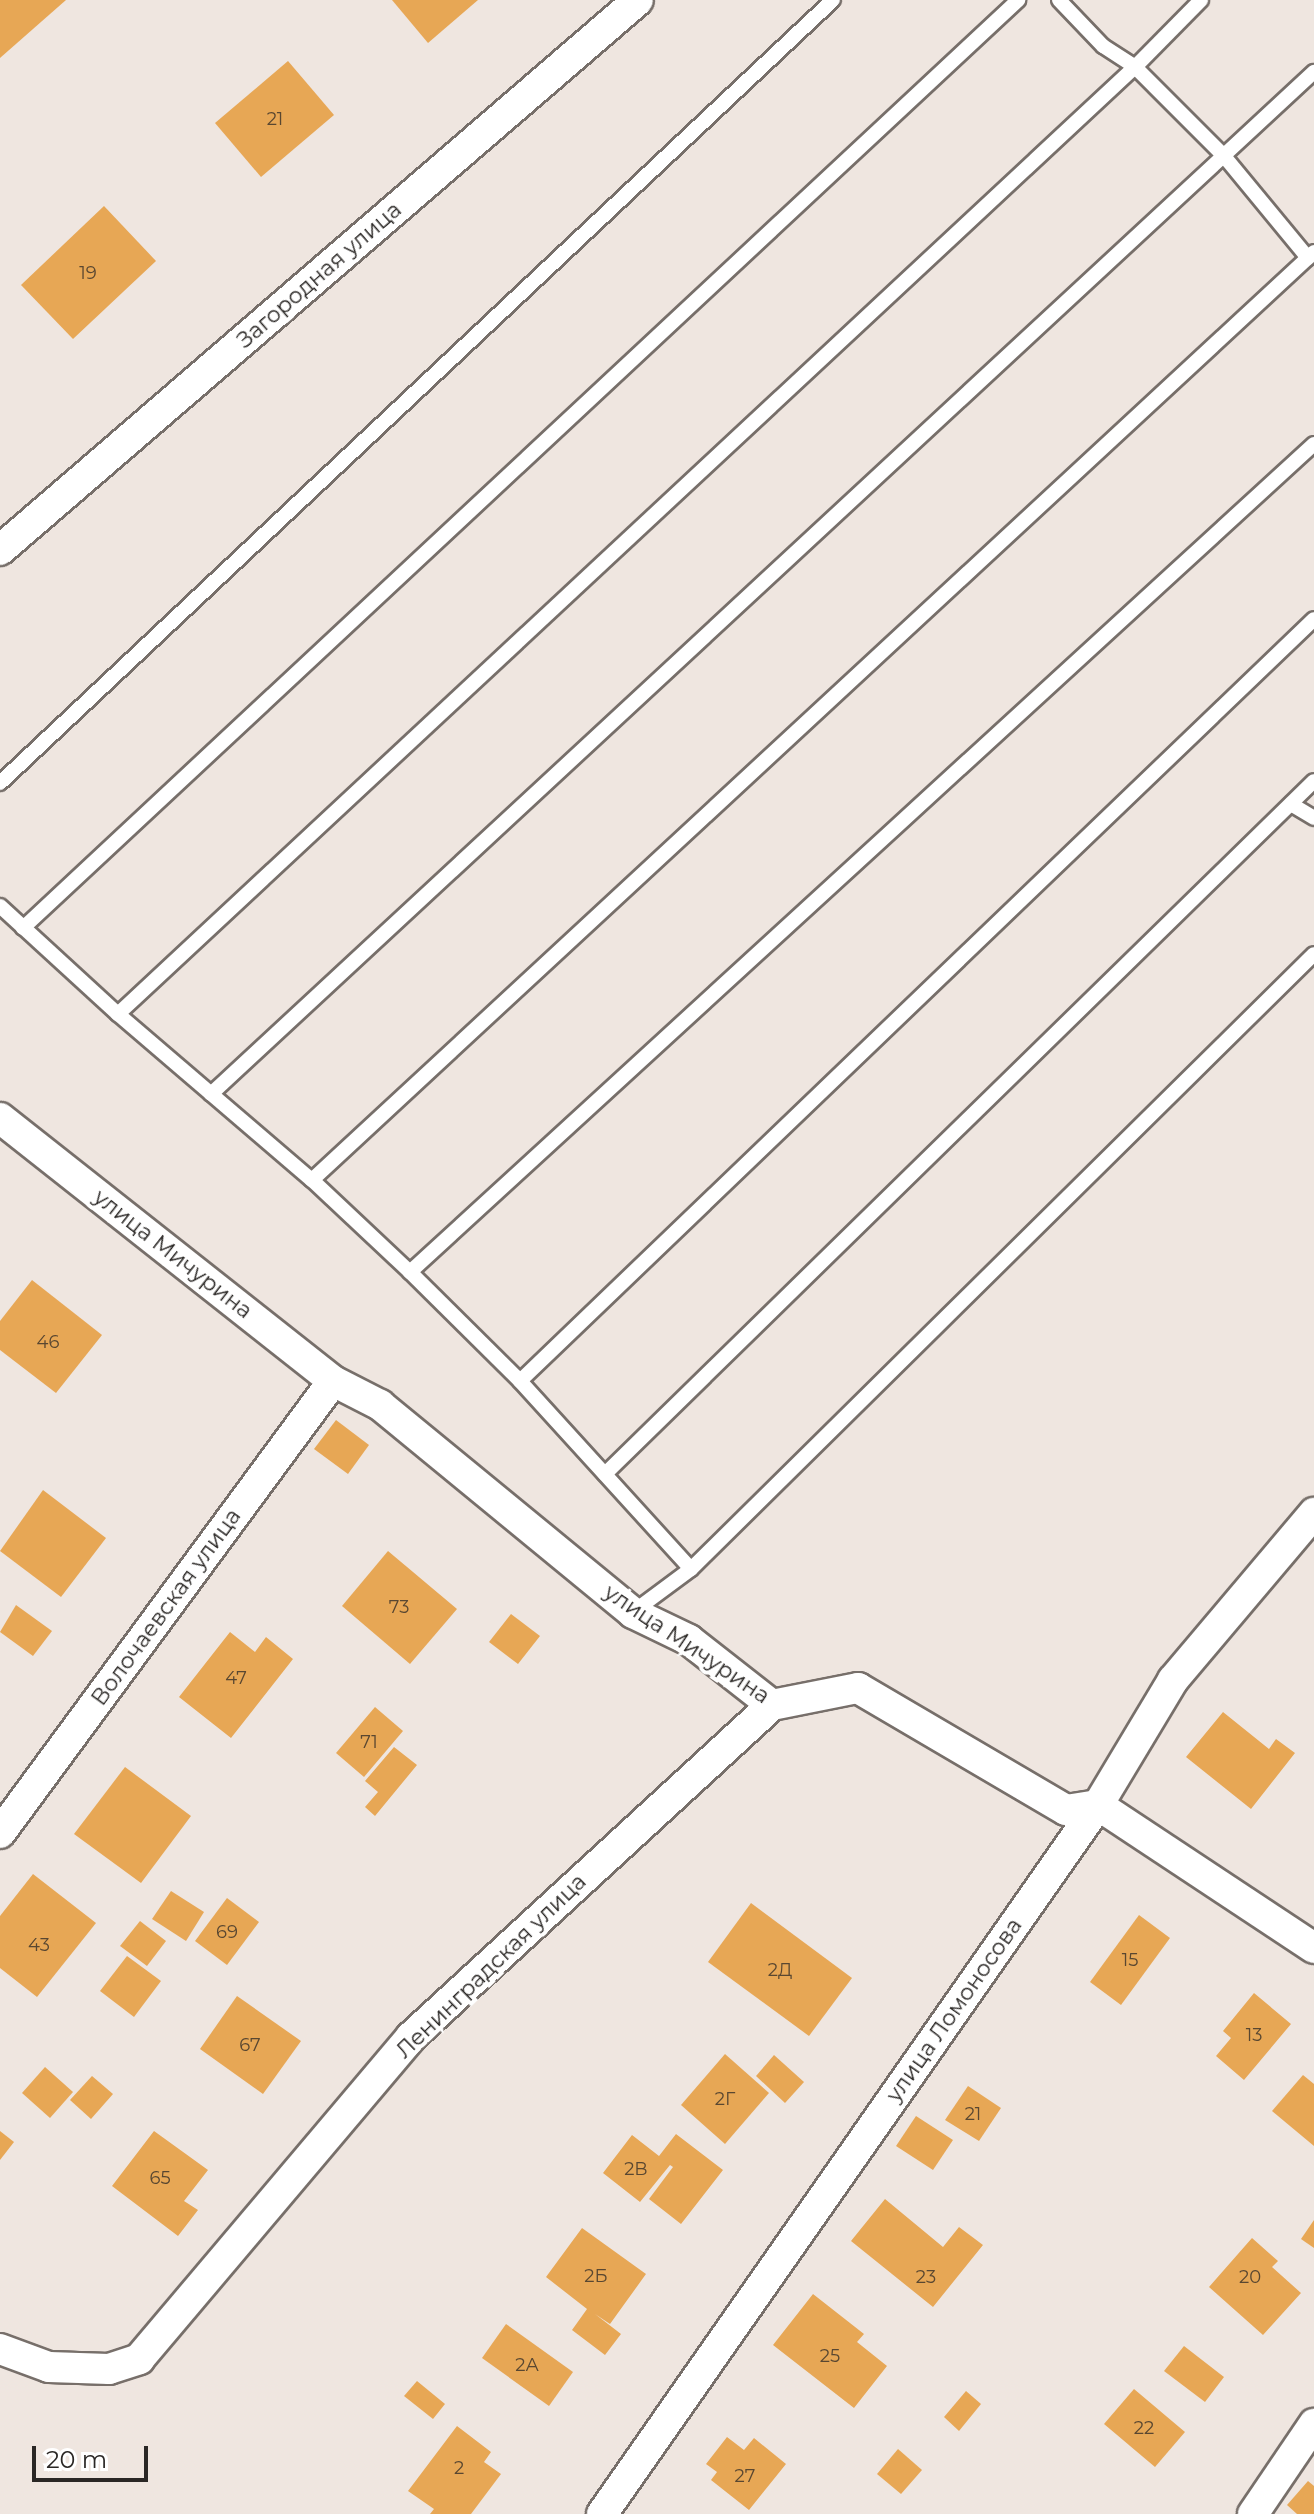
<!DOCTYPE html>
<html>
<head>
<meta charset="utf-8">
<style>
	body { margin:0 }
	#map { position:relative; width:1314px; height:2514px; overflow:hidden; background:#efe6e0; font-family:Montserrat,sans-serif }
	div>[style] { position:absolute }
	[style*='--x'] { left:calc(var(--x)*1px); top:calc(var(--y)*1px); width:calc(var(--w)*1px); rotate:calc(var(--a)*1deg) }
	.building>* { inset:0; background:#e7a755 }
	.roads { filter:drop-shadow(2px 0 #776f6a) drop-shadow(-2px 0 #776f6a) drop-shadow(0 2px #776f6a) drop-shadow(0 -2px #776f6a) }
	.lane>* { height:14px; margin:-7px; padding:0 7px; transform-origin:7px; border-radius:7px; background:#fff }
	.street>* { height:30px; margin:-15px; padding:0 15px; transform-origin:15px; border-radius:15px; background:#fff }
	span { translate:-50% -50%; white-space:nowrap; text-align:center; line-height:1.15; -webkit-text-stroke:8px #fff; paint-order:stroke }
	.number-label { font-size:18px; color:#594731 }
	.number-label span { -webkit-text-stroke-width:0 }
	.street-label { font-size:22px; color:#2a2725 }
	.scale { position:absolute; left:32px; top:2446px; width:116px; height:36px; box-sizing:border-box; border:4px solid #2a2725; border-top:0; padding-left:10px; font-size:24px; line-height:28px; white-space:nowrap; color:#2a2725; -webkit-text-stroke:6px #fff; paint-order:stroke }
</style>
</head>
<body>
<div id="map">
	<div class="building">
		<i style="clip-path:polygon(0 0,66px 0,0 58px)"></i>
		<i style="clip-path:polygon(392px 0,478px 0,428px 43px)"></i>
		<i style="clip-path:polygon(288px 61px,334px 115px,261px 177px,215px 123px)"></i>
		<i style="clip-path:polygon(104px 206px,156px 261px,73px 339px,21px 285px)"></i>
		<i style="clip-path:polygon(32px 1280px,102px 1335px,56px 1393px,0 1350px,0 1321px)"></i>
		<i style="clip-path:polygon(336px 1420px,369px 1445px,348px 1474px,314px 1449px)"></i>
		<i style="clip-path:polygon(43px 1490px,106px 1538px,61px 1597px,0 1551px)"></i>
		<i style="clip-path:polygon(388px 1551px,457px 1609px,410px 1664px,342px 1606px)"></i>
		<i style="clip-path:polygon(16px 1605px,52px 1631px,33px 1656px,0 1632px)"></i>
		<i style="clip-path:polygon(511px 1614px,540px 1636px,518px 1664px,489px 1642px)"></i>
		<i style="clip-path:polygon(230px 1632px,255px 1652px,266px 1637px,293px 1659px,231px 1738px,179px 1697px)"></i>
		<i style="clip-path:polygon(375px 1707px,403px 1731px,364px 1777px,336px 1753px)"></i>
		<i style="clip-path:polygon(1223px 1712px,1269px 1749px,1276px 1739px,1295px 1753px,1251px 1809px,1186px 1757px)"></i>
		<i style="clip-path:polygon(394px 1747px,417px 1765px,375px 1816px,365px 1807px,378px 1792px,365px 1781px)"></i>
		<i style="clip-path:polygon(125px 1767px,191px 1816px,141px 1883px,74px 1834px)"></i>
		<i style="clip-path:polygon(33px 1874px,96px 1923px,37px 1997px,0 1968px,0 1916px)"></i>
		<i style="clip-path:polygon(171px 1891px,204px 1912px,186px 1941px,152px 1919px)"></i>
		<i style="clip-path:polygon(227px 1898px,259px 1922px,227px 1965px,195px 1941px)"></i>
		<i style="clip-path:polygon(751px 1903px,852px 1978px,809px 2036px,708px 1962px)"></i>
		<i style="clip-path:polygon(1139px 1915px,1170px 1938px,1121px 2005px,1090px 1982px)"></i>
		<i style="clip-path:polygon(140px 1921px,166px 1941px,147px 1966px,120px 1946px)"></i>
		<i style="clip-path:polygon(127px 1956px,161px 1981px,134px 2017px,100px 1991px)"></i>
		<i style="clip-path:polygon(1254px 1993px,1291px 2024px,1244px 2080px,1216px 2056px,1231px 2038px,1223px 2031px)"></i>
		<i style="clip-path:polygon(237px 1996px,301px 2041px,263px 2094px,200px 2049px)"></i>
		<i style="clip-path:polygon(725px 2054px,769px 2093px,725px 2144px,681px 2105px)"></i>
		<i style="clip-path:polygon(774px 2055px,804px 2082px,785px 2103px,756px 2076px)"></i>
		<i style="clip-path:polygon(45px 2067px,73px 2092px,50px 2118px,22px 2093px)"></i>
		<i style="clip-path:polygon(1303px 2075px,1314px 2084px,1314px 2146px,1272px 2111px)"></i>
		<i style="clip-path:polygon(92px 2076px,113px 2094px,91px 2119px,70px 2100px)"></i>
		<i style="clip-path:polygon(968px 2086px,1001px 2108px,979px 2141px,945px 2120px)"></i>
		<i style="clip-path:polygon(916px 2116px,953px 2140px,933px 2170px,896px 2146px)"></i>
		<i style="clip-path:polygon(0 2131px,14px 2142px,0 2160px)"></i>
		<i style="clip-path:polygon(154px 2131px,208px 2170px,184px 2201px,198px 2210px,178px 2236px,112px 2186px)"></i>
		<i style="clip-path:polygon(676px 2134px,723px 2170px,681px 2224px,649px 2199px,673px 2167px,670px 2165px,640px 2202px,603px 2173px,632px 2135px,659px 2156px)"></i>
		<i style="clip-path:polygon(885px 2199px,943px 2247px,959px 2227px,983px 2245px,933px 2307px,851px 2241px)"></i>
		<i style="clip-path:polygon(1314px 2220px,1314px 2248px,1301px 2239px)"></i>
		<i style="clip-path:polygon(582px 2228px,646px 2274px,610px 2324px,595px 2314px,621px 2334px,605px 2355px,572px 2330px,587px 2309px,546px 2277px)"></i>
		<i style="clip-path:polygon(1252px 2238px,1278px 2261px,1272px 2267px,1301px 2293px,1263px 2335px,1209px 2287px)"></i>
		<i style="clip-path:polygon(813px 2294px,864px 2334px,857px 2342px,887px 2366px,854px 2408px,773px 2345px)"></i>
		<i style="clip-path:polygon(506px 2324px,573px 2372px,549px 2406px,482px 2358px)"></i>
		<i style="clip-path:polygon(1184px 2346px,1224px 2377px,1205px 2402px,1164px 2371px)"></i>
		<i style="clip-path:polygon(417px 2381px,445px 2404px,433px 2419px,404px 2396px)"></i>
		<i style="clip-path:polygon(1134px 2389px,1185px 2432px,1155px 2467px,1104px 2424px)"></i>
		<i style="clip-path:polygon(966px 2391px,981px 2404px,959px 2431px,944px 2417px)"></i>
		<i style="clip-path:polygon(457px 2426px,491px 2452px,484px 2462px,501px 2474px,471px 2514px,430px 2514px,434px 2509px,408px 2491px)"></i>
		<i style="clip-path:polygon(727px 2437px,744px 2450px,754px 2438px,786px 2464px,749px 2510px,711px 2480px,717px 2472px,706px 2464px)"></i>
		<i style="clip-path:polygon(898px 2449px,922px 2470px,901px 2494px,877px 2474px)"></i>
		<i style="clip-path:polygon(1308px 2481px,1314px 2486px,1314px 2514px,1297px 2514px,1287px 2505px)"></i>
	</div>
	<div class="roads">
		<div class="lane">
			<i style="--x:1059;--y:0;--w:64;--a:46.3"></i>
			<i style="--x:1103;--y:46;--w:38;--a:33"></i>
			<i style="--x:1135;--y:67;--w:126;--a:45"></i>
			<i style="--x:1224;--y:156;--w:132;--a:50.5"></i>
			<i style="--x:0;--y:783;--w:1143;--a:-43.23"></i>
			<i style="--x:1291;--y:804;--w:27;--a:31"></i>
			<i style="--x:0;--y:906;--w:160;--a:42.5"></i>
			<i style="--x:118;--y:1014;--w:255;--a:40.6"></i>
			<i style="--x:312;--y:1180;--w:134;--a:43.2"></i>
			<i style="--x:410;--y:1272;--w:155;--a:44.7"></i>
			<i style="--x:520;--y:1381;--w:254;--a:47.7"></i>
			<i style="--x:23;--y:928;--w:1361;--a:-43"></i>
			<i style="--x:118;--y:1014;--w:1390;--a:-42.96"></i>
			<i style="--x:1135;--y:67;--w:94;--a:-45.4"></i>
			<i style="--x:211;--y:1094;--w:1504;--a:-42.82"></i>
			<i style="--x:312;--y:1180;--w:1366;--a:-42.8"></i>
			<i style="--x:410;--y:1272;--w:1226;--a:-42.49"></i>
			<i style="--x:520;--y:1381;--w:1100;--a:-43.82"></i>
			<i style="--x:605;--y:1474;--w:991;--a:-44.35"></i>
			<i style="--x:633;--y:1612;--w:72;--a:-36.6"></i>
			<i style="--x:691;--y:1569;--w:875;--a:-44.63"></i>
		</div>
		<div class="street">
			<i style="--x:0;--y:550;--w:842;--a:-40.76"></i>
			<i style="--x:0;--y:1118;--w:424;--a:38.3"></i>
			<i style="--x:333;--y:1381;--w:53;--a:27.1"></i>
			<i style="--x:380;--y:1405;--w:328;--a:39.4"></i>
			<i style="--x:633;--y:1613;--w:62;--a:25.7"></i>
			<i style="--x:689;--y:1640;--w:105;--a:38.1"></i>
			<i style="--x:772;--y:1705;--w:88;--a:-11.2"></i>
			<i style="--x:858;--y:1688;--w:241;--a:30.4"></i>
			<i style="--x:1066;--y:1810;--w:32;--a:-9"></i>
			<i style="--x:1098;--y:1805;--w:259;--a:33.5"></i>
			<i style="--x:0;--y:1833;--w:561;--a:-53.62"></i>
			<i style="--x:0;--y:2349;--w:52;--a:20.2"></i>
			<i style="--x:49;--y:2367;--w:60;--a:1.9"></i>
			<i style="--x:109;--y:2369;--w:32;--a:-18"></i>
			<i style="--x:139;--y:2359;--w:422;--a:-49.8"></i>
			<i style="--x:411;--y:2037;--w:490;--a:-42.6"></i>
			<i style="--x:602;--y:2514;--w:865;--a:-55.02"></i>
			<i style="--x:1098;--y:1805;--w:146;--a:-59"></i>
			<i style="--x:1173;--y:1680;--w:219;--a:-49.8"></i>
			<i style="--x:1253;--y:2514;--w:109;--a:-55.9"></i>
		</div>
	</div>
	<div class="number-label">
		<span style="left:275px;top:119px">21</span>
		<span style="left:88px;top:273px">19</span>
		<span style="left:48px;top:1342px">46</span>
		<span style="left:399px;top:1607px">73</span>
		<span style="left:236px;top:1678px">47</span>
		<span style="left:369px;top:1742px">71</span>
		<span style="left:227px;top:1932px">69</span>
		<span style="left:39px;top:1945px">43</span>
		<span style="left:1130px;top:1960px">15</span>
		<span style="left:780px;top:1970px">2Д</span>
		<span style="left:1254px;top:2035px">13</span>
		<span style="left:250px;top:2045px">67</span>
		<span style="left:725px;top:2099px">2Г</span>
		<span style="left:973px;top:2114px">21</span>
		<span style="left:636px;top:2169px">2В</span>
		<span style="left:160px;top:2178px">65</span>
		<span style="left:596px;top:2276px">2Б</span>
		<span style="left:926px;top:2277px">23</span>
		<span style="left:1250px;top:2277px">20</span>
		<span style="left:830px;top:2356px">25</span>
		<span style="left:527px;top:2365px">2А</span>
		<span style="left:1144px;top:2428px">22</span>
		<span style="left:459px;top:2468px">2</span>
		<span style="left:745px;top:2476px">27</span>
	</div>
	<div class="street-label">
		<span style="left:319px;top:275px;rotate:-41deg">Загородная улица</span>
		<span style="left:173px;top:1254px;rotate:38deg">улица Мичурина</span>
		<span style="left:166px;top:1607px;rotate:-54deg">Волочаевская улица</span>
		<span style="left:687px;top:1644px;rotate:34deg">улица Мичурина</span>
		<span style="left:491px;top:1966px;rotate:-44deg">Ленинградская улица</span>
		<span style="left:954px;top:2010px;rotate:-55deg">улица Ломоносова</span>
	</div>
	<div class="scale">20 m</div>
</div>
</body>
</html>
